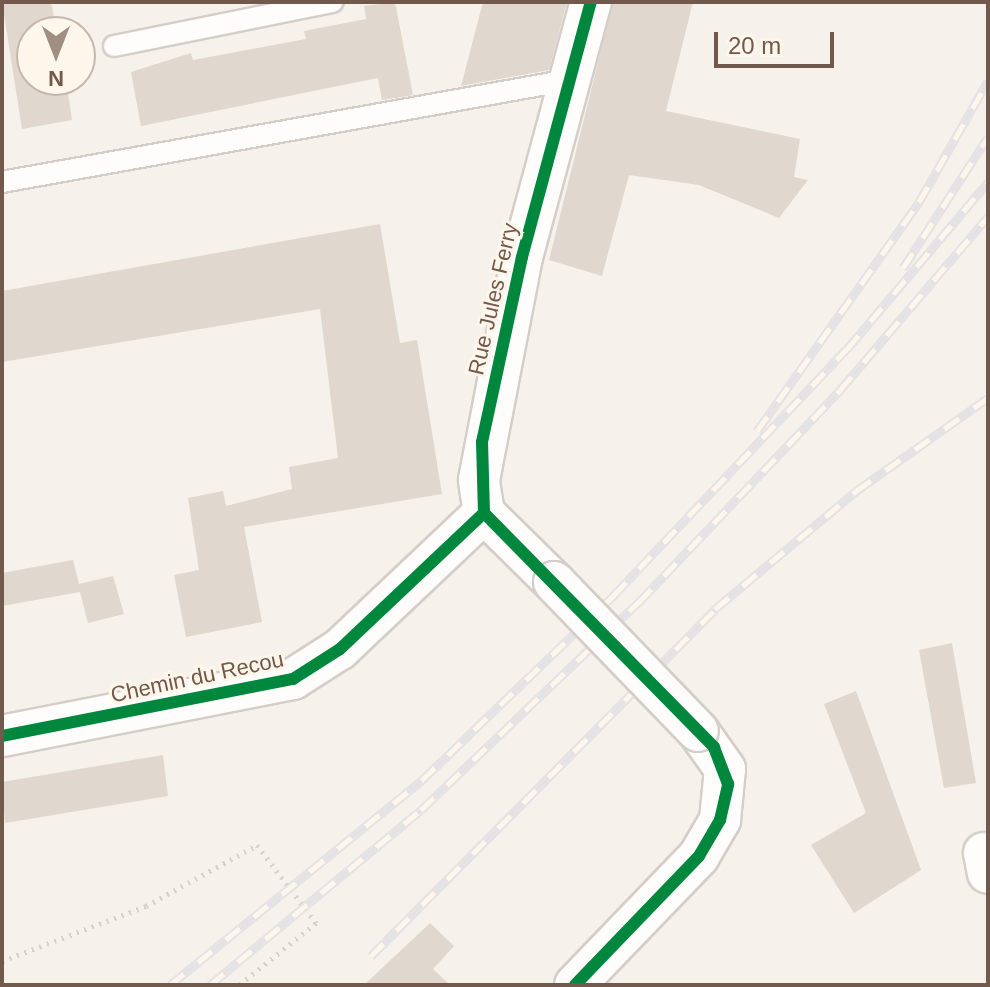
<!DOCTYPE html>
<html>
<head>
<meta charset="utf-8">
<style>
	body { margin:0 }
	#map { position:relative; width:990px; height:987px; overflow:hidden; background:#f6f1ea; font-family:Helvetica,sans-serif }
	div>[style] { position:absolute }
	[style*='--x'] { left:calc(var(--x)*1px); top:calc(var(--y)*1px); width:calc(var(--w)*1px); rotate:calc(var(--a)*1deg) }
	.building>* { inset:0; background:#e0d7cf }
	.path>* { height:5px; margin-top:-2.5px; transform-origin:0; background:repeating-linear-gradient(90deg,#d7d0cb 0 2px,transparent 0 8px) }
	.roads { filter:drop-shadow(2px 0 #d5cec8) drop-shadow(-2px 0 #d5cec8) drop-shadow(0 2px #d5cec8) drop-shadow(0 -2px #d5cec8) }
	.lane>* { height:20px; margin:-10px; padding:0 10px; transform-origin:10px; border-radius:10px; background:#fefdfc }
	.street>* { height:40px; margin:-20px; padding:0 20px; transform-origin:20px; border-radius:20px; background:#fefdfc }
	.rail>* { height:9px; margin-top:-4.5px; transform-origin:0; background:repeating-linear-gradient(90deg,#fef6eb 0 18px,#e4e2e4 0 36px); box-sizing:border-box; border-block:2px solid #e4e2e4 }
	.bridges { filter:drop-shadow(2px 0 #d5cec8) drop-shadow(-2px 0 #d5cec8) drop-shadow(0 2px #d5cec8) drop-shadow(0 -2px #d5cec8) }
	.street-bridge>* { height:40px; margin:-20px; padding:0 20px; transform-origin:20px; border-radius:20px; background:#fefdfc }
	.cycleway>* { height:12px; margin:-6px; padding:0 6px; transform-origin:6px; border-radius:6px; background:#00873e }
	span { translate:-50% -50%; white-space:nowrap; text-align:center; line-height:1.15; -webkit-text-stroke:6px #fef6eb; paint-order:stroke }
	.street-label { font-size:22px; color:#73594b }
	.frame { position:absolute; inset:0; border:4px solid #73594b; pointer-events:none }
	.north { position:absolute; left:16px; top:16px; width:80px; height:80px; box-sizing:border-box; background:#fef6eb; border:2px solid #c6b7ab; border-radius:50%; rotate:180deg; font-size:22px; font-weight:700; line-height:32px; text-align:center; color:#73594b }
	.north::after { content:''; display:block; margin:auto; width:28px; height:36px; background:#a18e83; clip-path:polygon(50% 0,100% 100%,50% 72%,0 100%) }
	.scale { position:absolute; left:714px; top:32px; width:120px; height:36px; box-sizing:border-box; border:4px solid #73594b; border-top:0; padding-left:10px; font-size:24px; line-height:28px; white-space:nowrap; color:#73594b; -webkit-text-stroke:6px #fef6eb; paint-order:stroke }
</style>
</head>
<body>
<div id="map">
	<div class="building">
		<i style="clip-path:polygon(2px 2px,51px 2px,57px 32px,32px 32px,32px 80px,66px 80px,72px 120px,22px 129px)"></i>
		<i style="clip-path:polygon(395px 2px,413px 95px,382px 100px,378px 78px,141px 126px,131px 72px,191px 53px,193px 60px,306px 39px,304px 31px,366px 19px,364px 6px)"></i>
		<i style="clip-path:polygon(483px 2px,567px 2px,549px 70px,461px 86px)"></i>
		<i style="clip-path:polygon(613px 2px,693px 2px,666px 111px,800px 139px,794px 177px,808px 180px,779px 218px,699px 185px,629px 175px,602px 276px,549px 260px)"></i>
		<i style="clip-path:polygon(380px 224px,400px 343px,417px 340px,442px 494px,244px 527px,262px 622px,186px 637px,174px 575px,199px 570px,188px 498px,223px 491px,226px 506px,292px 489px,289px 467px,338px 458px,320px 309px,2px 362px,2px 291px)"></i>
		<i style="clip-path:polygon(73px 560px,79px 584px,113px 576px,124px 614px,88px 623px,80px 592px,2px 606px,2px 573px)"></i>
		<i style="clip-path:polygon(952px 643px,976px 783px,944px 788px,919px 650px)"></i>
		<i style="clip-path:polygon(856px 691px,921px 870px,854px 913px,811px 845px,866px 813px,824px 704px)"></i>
		<i style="clip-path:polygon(163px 755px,168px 796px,5px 823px,2px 782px)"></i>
		<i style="clip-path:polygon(430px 923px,454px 946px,433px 969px,450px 985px,364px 985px)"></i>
	</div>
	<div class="path">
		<i style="--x:2;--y:961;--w:154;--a:-20.9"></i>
		<i style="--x:146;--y:906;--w:127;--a:-28.8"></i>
		<i style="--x:257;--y:845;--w:98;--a:52.9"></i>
		<i style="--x:316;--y:923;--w:99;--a:141.2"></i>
	</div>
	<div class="roads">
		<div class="lane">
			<i style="--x:114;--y:46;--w:223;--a:-11.4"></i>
			<i style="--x:2;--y:182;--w:576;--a:-10.2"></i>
		</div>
		<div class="street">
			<i style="--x:554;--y:582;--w:98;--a:-135.4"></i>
			<i style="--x:484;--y:513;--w:33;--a:-99"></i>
			<i style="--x:479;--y:480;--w:227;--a:-79.1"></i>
			<i style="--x:522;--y:257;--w:264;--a:-74.9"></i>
			<i style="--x:2;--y:736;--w:297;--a:-11.1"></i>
			<i style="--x:293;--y:679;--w:56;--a:-32.6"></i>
			<i style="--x:340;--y:649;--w:198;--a:-43.4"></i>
			<i style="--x:984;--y:853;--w:20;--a:79"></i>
			<i style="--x:575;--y:985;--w:179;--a:-46.1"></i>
			<i style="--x:699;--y:856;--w:42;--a:-59.7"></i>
			<i style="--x:720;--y:820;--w:51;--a:-84.4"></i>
			<i style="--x:725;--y:769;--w:47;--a:-125.4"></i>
		</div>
	</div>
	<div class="rail">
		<i style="--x:903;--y:268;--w:156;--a:-57"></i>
		<i style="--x:757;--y:431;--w:281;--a:-54.7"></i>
		<i style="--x:919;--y:202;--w:139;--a:-60.3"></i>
		<i style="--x:371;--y:956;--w:489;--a:-45.2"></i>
		<i style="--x:715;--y:609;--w:184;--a:-39.9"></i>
		<i style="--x:856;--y:491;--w:161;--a:-35.2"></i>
		<i style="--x:170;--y:985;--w:325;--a:-39.1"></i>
		<i style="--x:422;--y:780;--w:267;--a:-43.9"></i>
		<i style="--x:614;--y:595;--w:339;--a:-46.6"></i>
		<i style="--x:847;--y:349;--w:219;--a:-49.8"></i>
		<i style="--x:210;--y:985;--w:274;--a:-39.7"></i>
		<i style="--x:421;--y:810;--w:301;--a:-43.7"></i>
		<i style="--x:639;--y:602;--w:292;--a:-46.5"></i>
		<i style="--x:840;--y:390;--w:228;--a:-49.5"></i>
	</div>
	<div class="bridges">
		<div class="street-bridge">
			<i style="--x:554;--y:582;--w:207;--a:46"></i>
		</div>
	</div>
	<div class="cycleway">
		<i style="--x:2;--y:736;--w:297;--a:-11.1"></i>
		<i style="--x:293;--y:679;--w:56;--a:-32.6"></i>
		<i style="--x:340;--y:649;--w:198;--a:-43.4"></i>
		<i style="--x:575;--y:985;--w:179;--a:-46.1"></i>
		<i style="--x:699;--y:856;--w:42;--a:-59.7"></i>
		<i style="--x:720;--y:820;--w:37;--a:-77"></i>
		<i style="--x:728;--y:784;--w:40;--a:-111"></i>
		<i style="--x:714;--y:747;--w:328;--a:-134.5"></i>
		<i style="--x:484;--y:513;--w:71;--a:-91.6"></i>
		<i style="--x:482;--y:442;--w:189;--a:-77.8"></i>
		<i style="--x:522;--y:257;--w:264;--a:-74.9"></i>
	</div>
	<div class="street-label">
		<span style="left:493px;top:299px;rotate:-77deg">Rue Jules Ferry</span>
		<span style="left:197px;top:677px;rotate:-12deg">Chemin du Recou</span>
	</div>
	<div class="frame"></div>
	<div class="north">N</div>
	<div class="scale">20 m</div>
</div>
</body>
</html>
